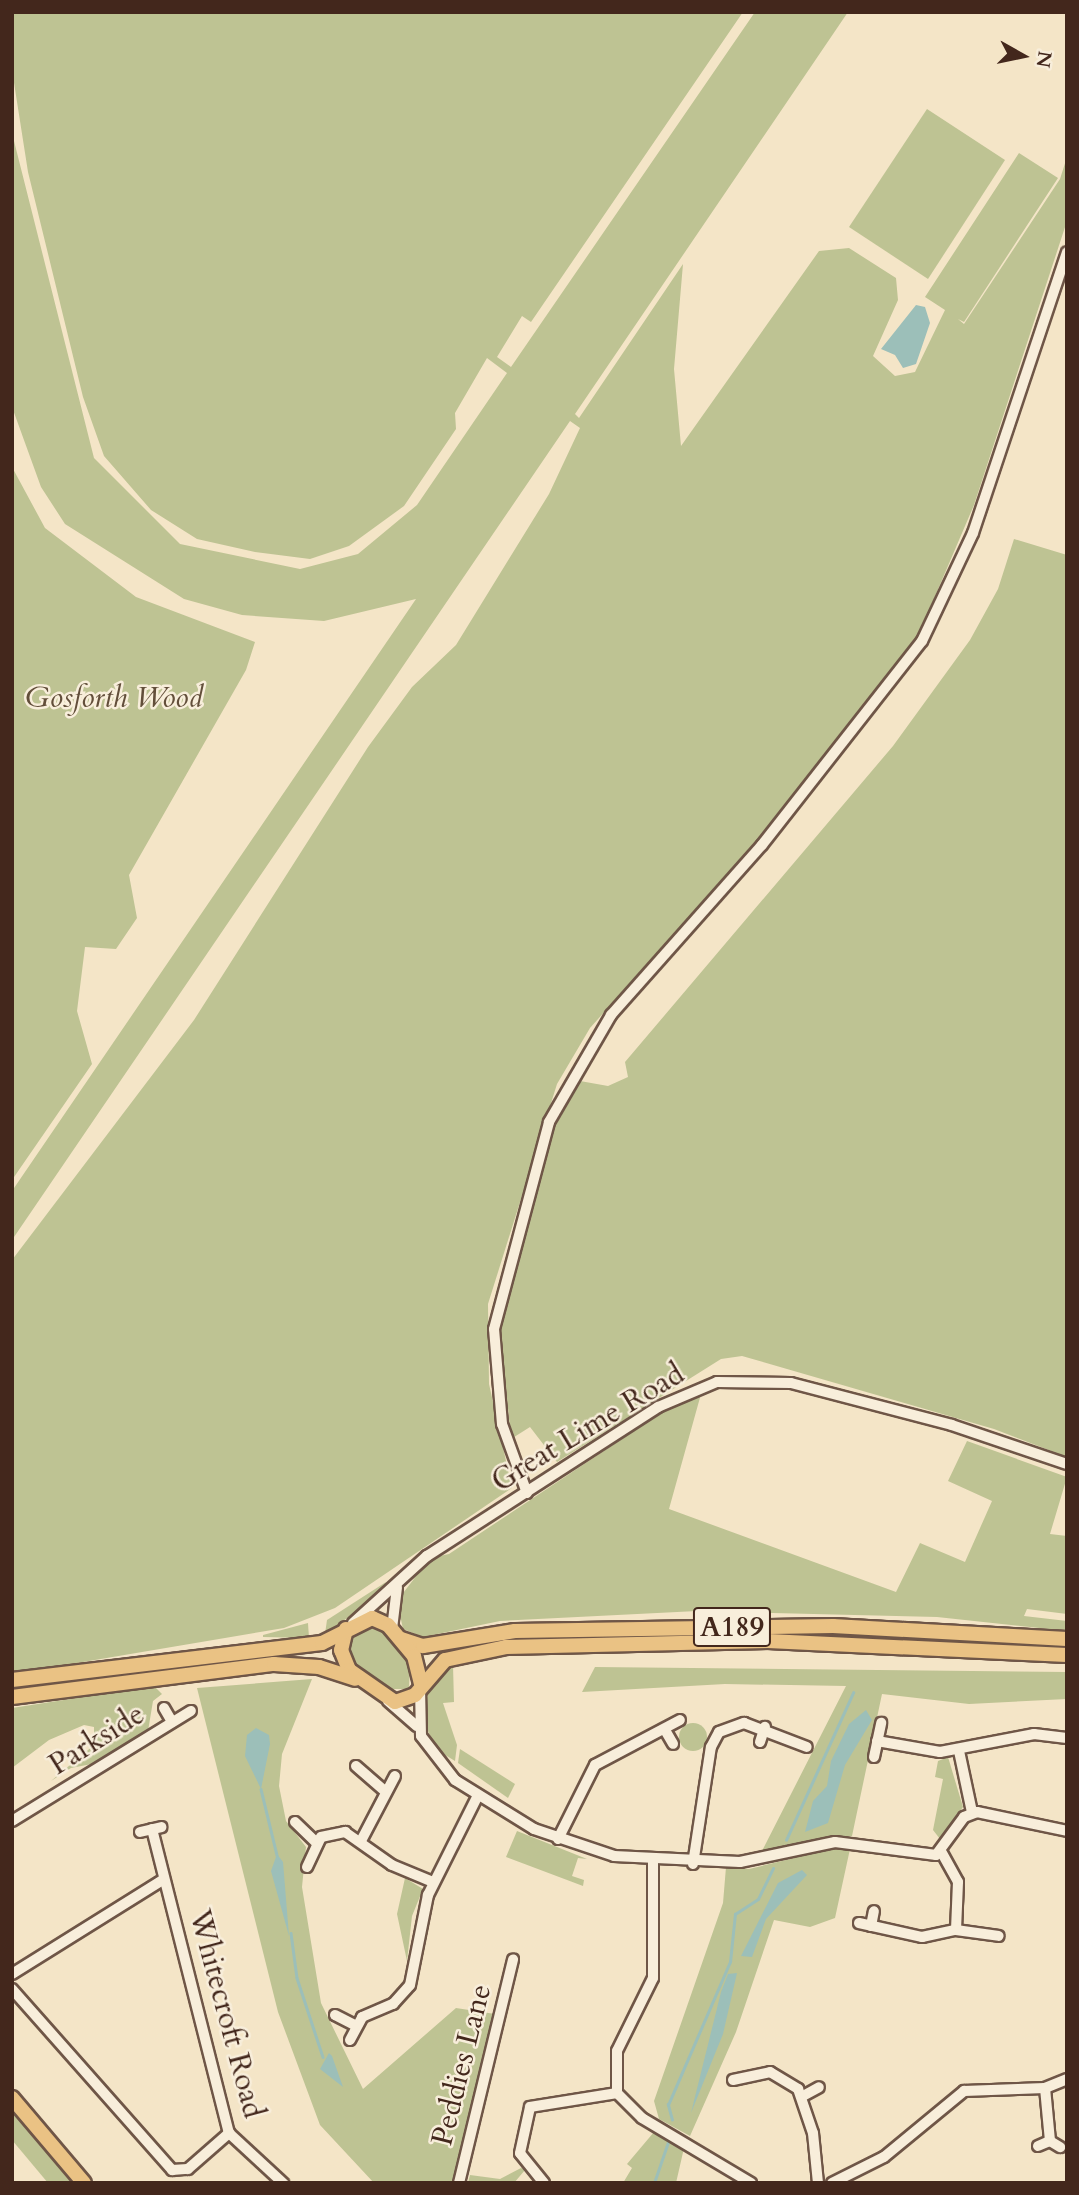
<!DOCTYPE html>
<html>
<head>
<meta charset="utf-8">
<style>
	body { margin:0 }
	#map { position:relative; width:1079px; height:2195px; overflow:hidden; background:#f4e5c7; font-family:Cardo,serif }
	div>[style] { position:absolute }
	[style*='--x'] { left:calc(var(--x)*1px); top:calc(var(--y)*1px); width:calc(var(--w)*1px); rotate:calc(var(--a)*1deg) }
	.green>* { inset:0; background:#bec393 }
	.round { border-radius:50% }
	.water>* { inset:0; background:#9cbfb9 }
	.stream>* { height:2.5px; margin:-1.25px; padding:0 1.25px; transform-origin:1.25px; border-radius:1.25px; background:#9cbfb9 }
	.roads { filter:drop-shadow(2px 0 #6f5647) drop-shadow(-2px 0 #6f5647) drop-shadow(0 2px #6f5647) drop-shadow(0 -2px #6f5647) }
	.minor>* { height:10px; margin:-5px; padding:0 5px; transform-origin:5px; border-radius:5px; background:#f8eedb }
	.major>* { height:14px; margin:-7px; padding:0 7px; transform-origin:7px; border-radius:7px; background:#eac284 }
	span { translate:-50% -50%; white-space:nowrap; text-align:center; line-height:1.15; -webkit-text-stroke:5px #f8eedb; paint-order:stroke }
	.shield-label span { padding:2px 5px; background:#f8eedb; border:2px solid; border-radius:5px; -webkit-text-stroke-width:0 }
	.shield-label { font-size:28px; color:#43271c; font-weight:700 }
	.park-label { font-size:30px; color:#624e3a; font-style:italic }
	.street-label { font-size:30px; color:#43271c }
	.frame { position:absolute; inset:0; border:14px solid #43271c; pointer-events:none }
	.north { position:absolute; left:988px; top:21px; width:70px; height:70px; -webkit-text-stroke:5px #f8eedb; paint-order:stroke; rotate:99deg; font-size:19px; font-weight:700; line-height:28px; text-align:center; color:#43271c }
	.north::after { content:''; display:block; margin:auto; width:24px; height:32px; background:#43271c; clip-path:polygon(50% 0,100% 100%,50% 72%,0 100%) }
</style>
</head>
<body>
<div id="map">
	<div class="green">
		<i style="clip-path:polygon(12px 12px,743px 12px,531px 322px,522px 316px,497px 357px,511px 367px,755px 12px,848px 12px,575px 414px,579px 418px,683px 264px,674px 369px,681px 446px,819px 251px,849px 248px,896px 278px,898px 300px,873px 356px,895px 376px,915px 372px,945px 310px,925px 297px,1019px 153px,1058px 178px,964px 322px,958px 319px,964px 324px,1060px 179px,1067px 157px,1067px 221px,974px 505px,918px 636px,767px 830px,590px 1028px,557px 1084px,488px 1304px,489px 1384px,512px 1488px,335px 1608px,284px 1628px,12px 1674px,12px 1260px,194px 1020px,368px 747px,412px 687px,456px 645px,549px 494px,580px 428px,570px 421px,12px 1240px,12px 1191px,416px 599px,324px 621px,242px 615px,184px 599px,65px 524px,41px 487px,12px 407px,12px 133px,94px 458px,180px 544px,300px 569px,358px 554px,417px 505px,507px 373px,487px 358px,455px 413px,456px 429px,404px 506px,349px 546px,310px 559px,255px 552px,197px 539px,151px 510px,104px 456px,83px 397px,28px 172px,12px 70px)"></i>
		<i style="clip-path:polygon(927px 109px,1005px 160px,928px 279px,849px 227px)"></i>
		<i style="clip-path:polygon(12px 467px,45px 528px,136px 597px,255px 642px,246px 670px,129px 875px,137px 918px,116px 949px,85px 947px,77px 1011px,92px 1064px,12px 1180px)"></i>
		<i style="clip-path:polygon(1014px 539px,1067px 555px,1067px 1457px,994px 1429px,742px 1356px,721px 1359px,557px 1462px,530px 1427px,511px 1439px,500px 1326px,559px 1111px,580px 1081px,608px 1086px,628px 1077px,625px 1062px,893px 746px,970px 640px,998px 589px)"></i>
		<i style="clip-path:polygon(701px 1394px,669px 1509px,896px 1592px,920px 1543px,965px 1562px,992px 1501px,948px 1481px,967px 1441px,1067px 1477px,1050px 1534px,1067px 1536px,1067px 1614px,1027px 1609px,1024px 1616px,1067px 1621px,1067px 1631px,937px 1617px,697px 1611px,500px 1621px,423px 1637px,403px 1629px,397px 1601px,430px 1558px,449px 1554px,673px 1405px)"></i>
		<i style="clip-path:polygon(386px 1582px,378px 1596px,325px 1634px,327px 1620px)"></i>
		<i style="clip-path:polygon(308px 1623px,309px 1638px,263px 1637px,263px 1635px)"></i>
		<i style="clip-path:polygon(362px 1626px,384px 1631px,410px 1660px,409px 1689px,387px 1689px,349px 1661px,347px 1640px)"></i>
		<i style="clip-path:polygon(453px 1665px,454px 1702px,443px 1703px,457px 1745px,455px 1761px,437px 1750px,423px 1721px,428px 1688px)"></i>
		<i style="clip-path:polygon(595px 1667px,1067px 1672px,1067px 1699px,969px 1704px,882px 1694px,852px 1836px,762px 1851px,846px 1686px,725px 1684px,582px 1692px)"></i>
		<i style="clip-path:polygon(312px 1679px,282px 1754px,279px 1786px,286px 1821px,306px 1847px,302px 1887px,321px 2003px,363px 2089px,456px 2008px,495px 2014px,454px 2183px,374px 2183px,320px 2125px,278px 2012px,197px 1688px)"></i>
		<i style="clip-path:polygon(154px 1686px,162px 1694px,153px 1701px,148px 1731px,102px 1762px,71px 1768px,51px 1781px,94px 1745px,94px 1727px,84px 1725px,49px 1740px,12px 1768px,12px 1708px)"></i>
		<i class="round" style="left:679px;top:1723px;width:28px;height:28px"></i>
		<i style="clip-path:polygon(460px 1749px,515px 1784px,508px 1798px,458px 1763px)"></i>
		<i style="clip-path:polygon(948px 1757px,963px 1807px,940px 1839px,933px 1830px,943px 1779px,935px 1777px,938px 1761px)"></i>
		<i style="clip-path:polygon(517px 1831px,587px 1859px,578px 1858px,572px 1876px,584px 1880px,583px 1886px,506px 1857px)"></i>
		<i style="clip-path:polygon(832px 1849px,850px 1849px,835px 1918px,810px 1927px,774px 1920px,736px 2032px,690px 2136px,659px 2119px,654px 2101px,723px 1903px,726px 1867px,749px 1869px)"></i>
		<i style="clip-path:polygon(405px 1878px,423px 1889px,412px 1916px,407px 1961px,397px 1914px)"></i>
		<i style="clip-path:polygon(12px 2112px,72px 2183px,48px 2183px,12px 2140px)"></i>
		<i style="clip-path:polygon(654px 2132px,684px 2148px,676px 2183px,623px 2183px,632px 2168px,627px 2164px)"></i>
		<i style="clip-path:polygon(521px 2168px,525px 2170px,514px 2183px,468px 2183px,470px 2175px,500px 2179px)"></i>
	</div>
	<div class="water">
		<i style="clip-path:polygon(916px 305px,925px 307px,930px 323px,916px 364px,903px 368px,895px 355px,881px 349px)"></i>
		<i style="clip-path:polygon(866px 1710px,872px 1720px,845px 1765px,828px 1823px,805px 1832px,813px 1801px,827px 1786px,831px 1761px,849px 1724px)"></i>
		<i style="clip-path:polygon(256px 1728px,269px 1735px,270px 1744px,261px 1789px,245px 1756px,247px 1735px)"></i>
		<i style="clip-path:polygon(277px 1854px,283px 1862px,289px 1936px,271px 1871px)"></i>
		<i style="clip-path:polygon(802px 1870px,807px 1875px,766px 1919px,752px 1957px,741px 1956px,778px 1883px)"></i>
		<i style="clip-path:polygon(737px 1973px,723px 2034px,691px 2113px,721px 1992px,728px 1974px)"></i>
		<i style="clip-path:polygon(329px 2053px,332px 2056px,343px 2087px,320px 2069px)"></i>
	</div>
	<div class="stream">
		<i style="--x:261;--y:1789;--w:68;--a:76.4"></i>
		<i style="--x:786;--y:1840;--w:162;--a:-65.5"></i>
		<i style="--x:291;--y:1933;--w:45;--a:82.4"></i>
		<i style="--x:297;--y:1978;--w:83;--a:71.8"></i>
		<i style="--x:672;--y:2120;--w:16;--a:-105"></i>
		<i style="--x:668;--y:2105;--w:156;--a:-66.6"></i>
		<i style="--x:730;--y:1962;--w:48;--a:-84.1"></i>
		<i style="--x:735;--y:1914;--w:27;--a:-33"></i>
		<i style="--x:758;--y:1899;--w:34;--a:-64"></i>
		<i style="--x:654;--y:2183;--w:43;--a:-71.1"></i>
	</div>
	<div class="roads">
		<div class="minor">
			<i style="--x:527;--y:1493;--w:73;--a:-109.9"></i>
			<i style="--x:502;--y:1424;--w:95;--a:-94.8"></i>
			<i style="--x:494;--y:1329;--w:214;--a:-75.1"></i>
			<i style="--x:549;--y:1122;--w:124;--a:-59.9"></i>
			<i style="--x:611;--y:1015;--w:227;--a:-48.4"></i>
			<i style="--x:762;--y:845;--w:259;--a:-51.9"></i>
			<i style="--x:922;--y:641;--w:119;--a:-64.7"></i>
			<i style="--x:973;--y:533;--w:296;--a:-71.5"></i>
			<i style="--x:353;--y:1623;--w:100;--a:-42.2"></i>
			<i style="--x:427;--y:1556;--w:275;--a:-32.8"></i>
			<i style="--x:658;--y:1407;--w:64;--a:-23"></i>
			<i style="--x:717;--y:1382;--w:74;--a:0.8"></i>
			<i style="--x:791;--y:1383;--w:166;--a:14.6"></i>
			<i style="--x:952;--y:1425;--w:121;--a:18.7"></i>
			<i style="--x:392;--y:1629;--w:42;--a:-83.2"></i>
			<i style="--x:420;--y:1688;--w:48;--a:88.8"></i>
			<i style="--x:421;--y:1736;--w:56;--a:52.3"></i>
			<i style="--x:455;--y:1780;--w:93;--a:31.8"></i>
			<i style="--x:534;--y:1829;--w:84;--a:18.6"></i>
			<i style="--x:614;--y:1856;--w:126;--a:2.7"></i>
			<i style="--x:740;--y:1862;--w:97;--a:-11.9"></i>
			<i style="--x:835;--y:1842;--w:102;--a:7.3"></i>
			<i style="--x:936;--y:1855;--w:47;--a:-53.6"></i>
			<i style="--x:964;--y:1817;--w:14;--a:-21"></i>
			<i style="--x:977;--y:1812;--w:92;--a:11.9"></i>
			<i style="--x:388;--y:1701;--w:38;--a:41"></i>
			<i style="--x:164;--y:1708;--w:16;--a:60"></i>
			<i style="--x:665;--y:1730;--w:16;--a:60"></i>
			<i style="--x:877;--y:1741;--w:64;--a:9.9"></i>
			<i style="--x:940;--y:1752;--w:96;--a:-10.8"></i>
			<i style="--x:1034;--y:1734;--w:33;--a:7"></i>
			<i style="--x:760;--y:1742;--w:16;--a:-72"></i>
			<i style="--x:959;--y:1751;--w:62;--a:78"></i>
			<i style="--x:874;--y:1757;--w:35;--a:-78"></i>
			<i style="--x:356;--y:1766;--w:37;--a:41"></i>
			<i style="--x:12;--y:1821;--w:210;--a:-31.6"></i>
			<i style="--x:295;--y:1822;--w:29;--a:44"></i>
			<i style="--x:152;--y:1829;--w:314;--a:75.8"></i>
			<i style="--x:229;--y:2133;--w:74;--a:42.8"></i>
			<i style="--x:140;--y:1832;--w:22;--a:-13"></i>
			<i style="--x:362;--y:1839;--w:71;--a:-62.4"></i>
			<i style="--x:558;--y:1839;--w:83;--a:-63.4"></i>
			<i style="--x:595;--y:1765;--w:96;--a:-27.9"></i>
			<i style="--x:942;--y:1853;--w:33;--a:61"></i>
			<i style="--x:958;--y:1882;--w:48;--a:92.4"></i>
			<i style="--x:956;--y:1930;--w:43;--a:7.9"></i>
			<i style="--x:653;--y:1862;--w:116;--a:90"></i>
			<i style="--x:653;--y:1978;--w:81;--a:116.3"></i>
			<i style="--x:617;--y:2051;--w:42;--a:90"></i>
			<i style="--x:617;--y:2093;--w:35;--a:45"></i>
			<i style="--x:642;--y:2118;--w:127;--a:30.8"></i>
			<i style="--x:693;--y:1864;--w:118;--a:-81.3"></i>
			<i style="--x:711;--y:1747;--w:17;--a:-62"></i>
			<i style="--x:719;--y:1732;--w:27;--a:-20"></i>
			<i style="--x:744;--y:1723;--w:67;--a:20.9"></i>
			<i style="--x:307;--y:1867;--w:33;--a:-65"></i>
			<i style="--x:321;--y:1837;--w:25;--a:-12"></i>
			<i style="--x:345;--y:1832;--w:57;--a:35.1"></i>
			<i style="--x:392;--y:1865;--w:44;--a:22.5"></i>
			<i style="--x:859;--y:1923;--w:65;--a:12.5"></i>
			<i style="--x:922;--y:1937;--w:35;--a:-12"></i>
			<i style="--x:871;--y:1926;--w:15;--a:-79"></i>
			<i style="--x:12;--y:1974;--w:179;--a:-32"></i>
			<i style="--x:12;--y:1989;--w:242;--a:48.5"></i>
			<i style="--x:172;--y:2170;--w:16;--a:-4"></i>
			<i style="--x:188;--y:2169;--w:55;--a:-41.3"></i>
			<i style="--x:335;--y:2015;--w:22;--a:27"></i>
			<i style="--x:350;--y:2040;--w:26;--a:-62"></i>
			<i style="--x:362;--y:2017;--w:34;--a:-23"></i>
			<i style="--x:393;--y:2004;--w:25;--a:-48"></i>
			<i style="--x:410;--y:1985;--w:92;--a:-78.7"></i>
			<i style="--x:428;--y:1895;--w:110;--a:-63.4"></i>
			<i style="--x:733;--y:2080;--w:38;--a:-12"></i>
			<i style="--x:770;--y:2072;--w:33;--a:31"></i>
			<i style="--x:798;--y:2089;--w:46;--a:71.2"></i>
			<i style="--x:813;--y:2133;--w:50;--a:84.3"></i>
			<i style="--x:1045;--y:2088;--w:53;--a:84.6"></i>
			<i style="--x:803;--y:2096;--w:18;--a:-29"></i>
			<i style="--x:1038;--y:2146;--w:13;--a:-23"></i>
			<i style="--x:1050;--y:2141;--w:12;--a:31"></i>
			<i style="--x:459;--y:2183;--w:230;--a:-76.4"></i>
			<i style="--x:544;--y:2183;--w:38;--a:-129"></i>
			<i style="--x:520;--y:2153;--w:47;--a:-77.7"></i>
			<i style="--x:530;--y:2107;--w:88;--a:-9.1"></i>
			<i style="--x:832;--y:2183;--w:58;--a:-26.6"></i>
			<i style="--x:884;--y:2157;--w:104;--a:-39.5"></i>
			<i style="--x:964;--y:2091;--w:81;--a:-2.1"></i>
			<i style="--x:1045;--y:2088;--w:24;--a:-22"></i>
		</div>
		<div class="major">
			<i style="--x:346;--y:1629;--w:22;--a:103"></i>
			<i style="--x:341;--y:1650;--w:22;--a:68"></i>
			<i style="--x:349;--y:1670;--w:56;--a:34.8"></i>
			<i style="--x:395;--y:1702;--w:21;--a:-19"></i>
			<i style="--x:415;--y:1695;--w:46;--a:-49.4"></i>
			<i style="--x:445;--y:1660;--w:62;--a:-12"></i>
			<i style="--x:506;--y:1647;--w:262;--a:-1.3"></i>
			<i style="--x:768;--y:1641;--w:299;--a:2.7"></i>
			<i style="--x:401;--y:1639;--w:23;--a:18"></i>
			<i style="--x:423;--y:1646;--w:93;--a:-9.3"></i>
			<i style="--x:515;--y:1631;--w:318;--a:-0.9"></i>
			<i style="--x:833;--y:1626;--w:234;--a:3.2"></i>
			<i style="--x:12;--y:1680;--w:312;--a:-6.8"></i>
			<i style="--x:322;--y:1643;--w:56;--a:-26.6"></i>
			<i style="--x:372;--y:1618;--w:17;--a:24"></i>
			<i style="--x:388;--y:1625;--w:40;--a:50"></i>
			<i style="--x:414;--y:1656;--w:29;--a:76"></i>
			<i style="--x:12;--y:1697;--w:264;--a:-7.2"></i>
			<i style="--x:274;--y:1664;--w:45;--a:3.8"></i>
			<i style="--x:319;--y:1667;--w:38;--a:18"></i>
			<i style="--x:12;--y:2098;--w:111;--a:49.7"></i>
		</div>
	</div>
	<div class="shield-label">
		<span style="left:732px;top:1627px">A189</span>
	</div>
	<div class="park-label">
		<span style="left:114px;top:698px">Gosforth Wood</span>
	</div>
	<div class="street-label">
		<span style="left:588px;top:1428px;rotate:-31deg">Great Lime Road</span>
		<span style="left:97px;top:1740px;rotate:-32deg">Parkside</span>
		<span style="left:226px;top:2014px;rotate:75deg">Whitecroft Road</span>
		<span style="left:462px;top:2065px;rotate:-76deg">Peddies Lane</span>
	</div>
	<div class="frame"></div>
	<div class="north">N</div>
</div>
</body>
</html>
